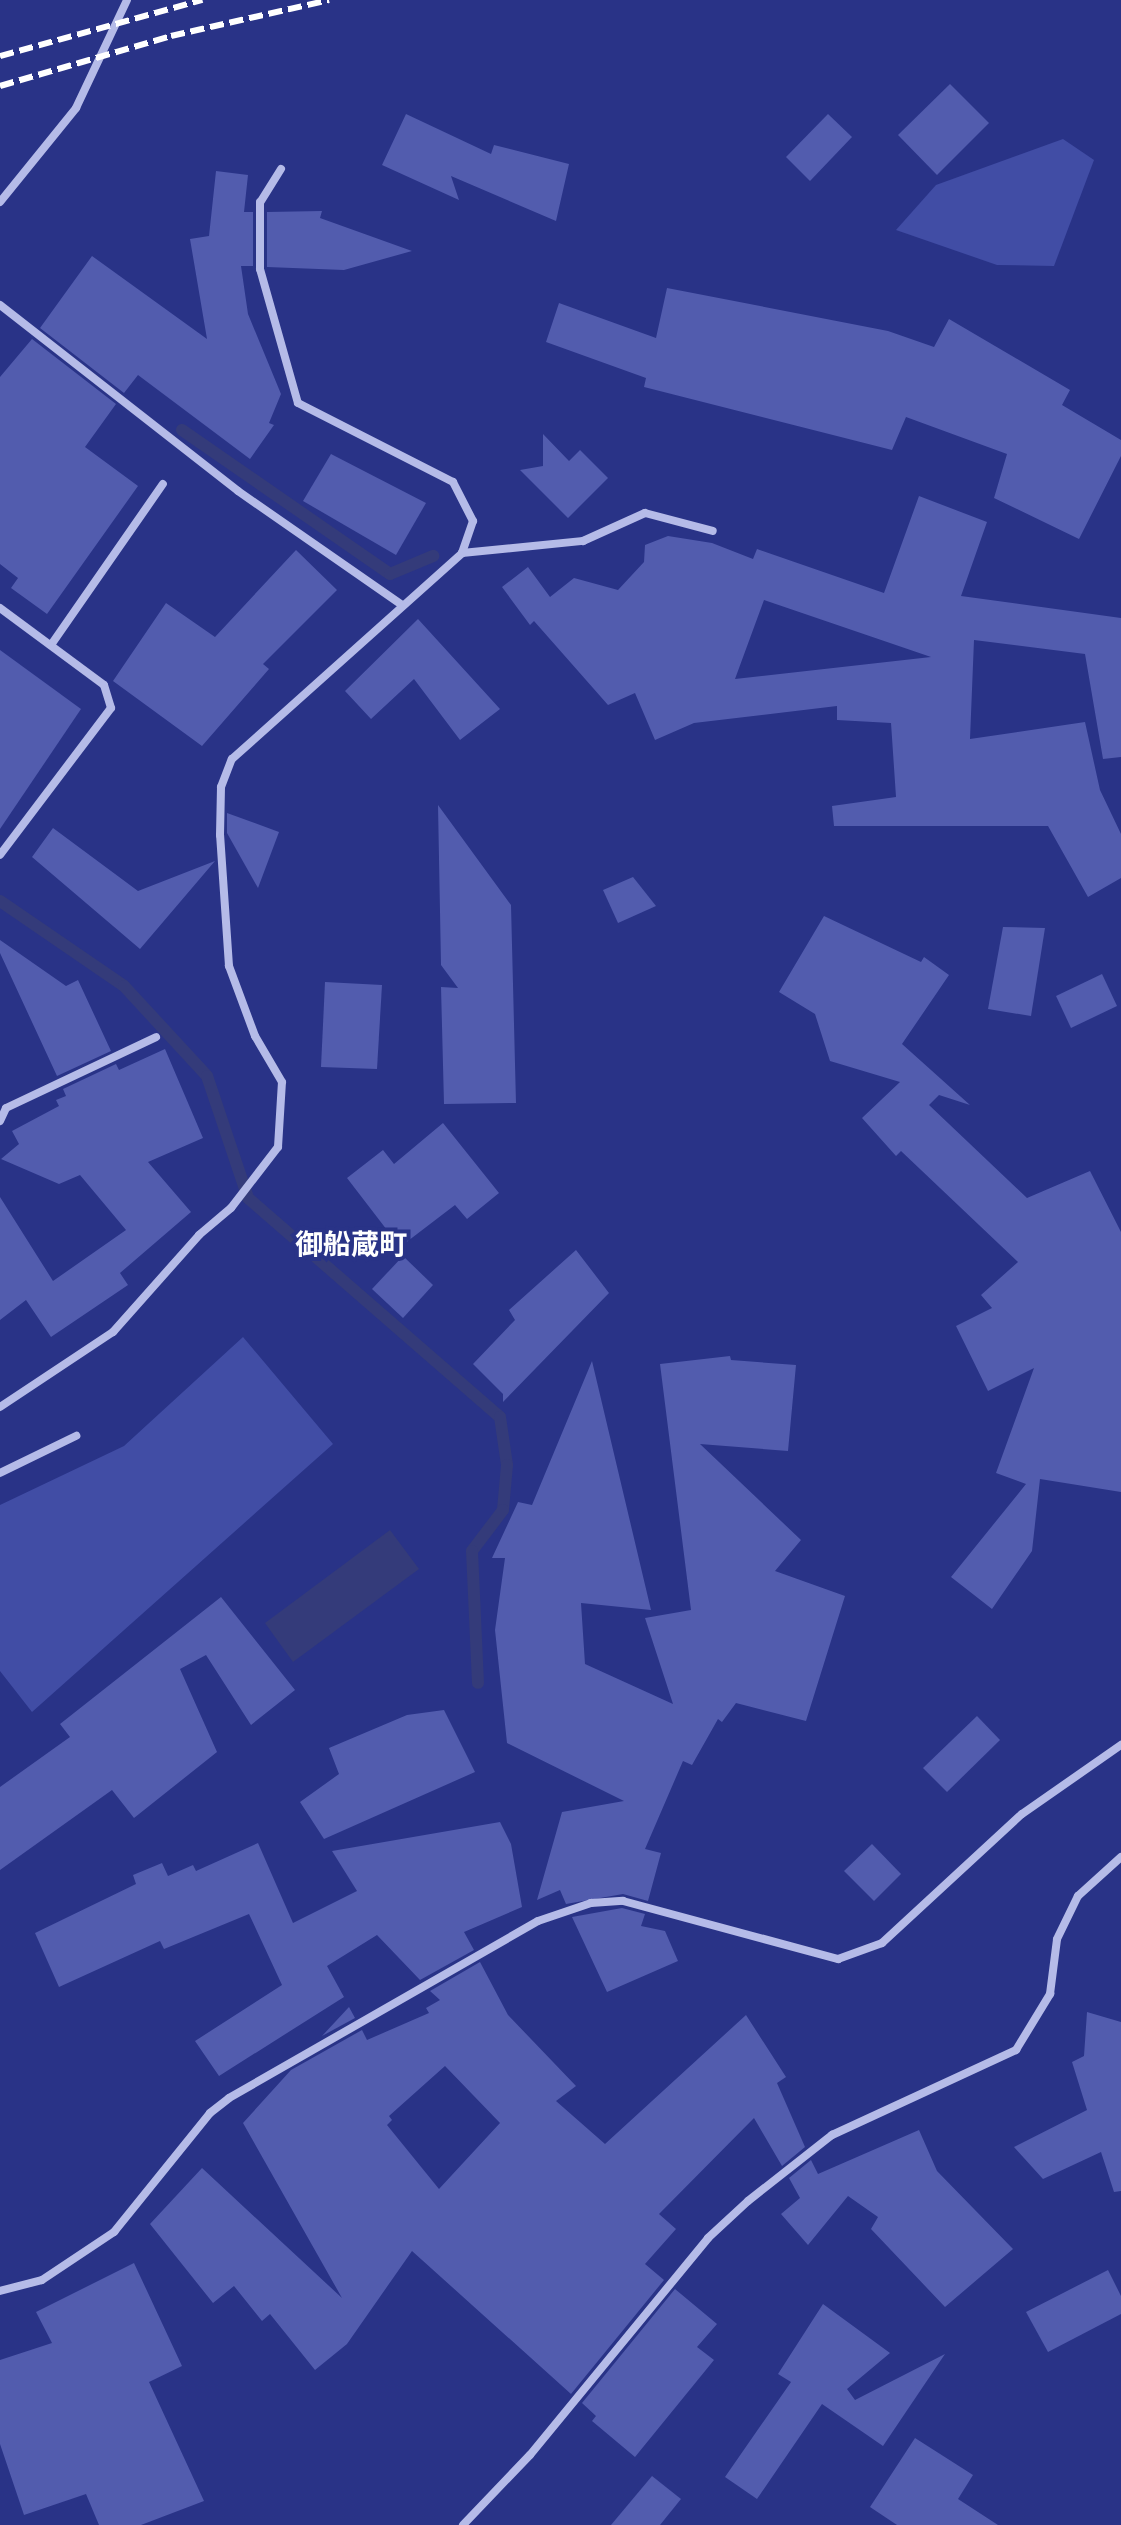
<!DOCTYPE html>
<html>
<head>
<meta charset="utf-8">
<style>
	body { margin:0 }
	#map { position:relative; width:1121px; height:2525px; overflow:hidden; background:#293387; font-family:"Archivo Narrow","Noto Sans JP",sans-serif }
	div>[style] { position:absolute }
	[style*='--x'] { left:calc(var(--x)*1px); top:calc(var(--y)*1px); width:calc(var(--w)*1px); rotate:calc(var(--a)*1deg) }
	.green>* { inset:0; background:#414da5 }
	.water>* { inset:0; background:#343b7a }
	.stream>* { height:12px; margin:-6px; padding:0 6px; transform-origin:6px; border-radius:6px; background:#343b7a }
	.building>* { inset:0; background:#525cae }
	.minor>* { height:8px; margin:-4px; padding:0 4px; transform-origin:4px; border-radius:4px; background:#b5bbe8 }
	.rail>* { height:6px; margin-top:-3px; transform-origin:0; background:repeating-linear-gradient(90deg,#fff 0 14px,transparent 0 20px) }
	span { translate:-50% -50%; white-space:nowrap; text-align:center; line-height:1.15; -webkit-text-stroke:8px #293387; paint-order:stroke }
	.quarter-label { font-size:28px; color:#fff; font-weight:700 }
</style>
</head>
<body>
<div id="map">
	<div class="green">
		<i style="clip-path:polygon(1063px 139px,1094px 160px,1054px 266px,997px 265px,896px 230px,936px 185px)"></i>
		<i style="clip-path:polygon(243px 1337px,333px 1444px,32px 1712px,0 1671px,0 1505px,124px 1446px)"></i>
	</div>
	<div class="water">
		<i style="clip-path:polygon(390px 1530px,419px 1569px,293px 1662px,265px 1623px)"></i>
	</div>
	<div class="stream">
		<i style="--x:182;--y:430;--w:253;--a:34.7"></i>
		<i style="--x:390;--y:574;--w:47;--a:-22.7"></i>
		<i style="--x:0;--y:901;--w:150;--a:34.4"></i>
		<i style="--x:124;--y:986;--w:122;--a:47.3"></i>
		<i style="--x:207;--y:1076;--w:129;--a:71.4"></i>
		<i style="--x:248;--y:1198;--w:334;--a:41"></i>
		<i style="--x:500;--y:1417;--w:49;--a:81.7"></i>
		<i style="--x:507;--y:1465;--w:45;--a:95.1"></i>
		<i style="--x:503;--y:1510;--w:51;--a:127.1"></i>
		<i style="--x:472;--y:1551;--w:132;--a:87.4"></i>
	</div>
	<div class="building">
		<i style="clip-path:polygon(950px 84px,989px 123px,937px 175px,898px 135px)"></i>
		<i style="clip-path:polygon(406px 114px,491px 154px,494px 145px,569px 164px,556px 221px,451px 176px,459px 200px,382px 165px)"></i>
		<i style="clip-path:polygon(828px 114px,852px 137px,810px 181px,786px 157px)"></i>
		<i style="clip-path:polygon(216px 171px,248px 175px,244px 212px,253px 212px,253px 266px,241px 266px,248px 314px,281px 394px,269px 423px,274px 425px,250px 459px,138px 375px,124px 393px,40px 328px,92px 256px,207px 339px,190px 239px,209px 236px)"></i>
		<i style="clip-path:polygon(322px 211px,320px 218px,412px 251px,344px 270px,267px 267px,267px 212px)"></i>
		<i style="clip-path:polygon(667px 288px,888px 331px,934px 347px,949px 319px,1070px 390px,1062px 405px,1121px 440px,1121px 456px,1079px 539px,994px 498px,1007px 454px,906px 417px,892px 450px,644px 387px,646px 378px,546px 342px,559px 303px,656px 338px)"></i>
		<i style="clip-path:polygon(32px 339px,116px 404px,85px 447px,138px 486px,47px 614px,11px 588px,18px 578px,0 564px,0 377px)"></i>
		<i style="clip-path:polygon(543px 434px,569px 461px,580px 450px,608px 478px,568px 518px,520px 470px,543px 466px)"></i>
		<i style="clip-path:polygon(331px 454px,426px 503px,396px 555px,303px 501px)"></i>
		<i style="clip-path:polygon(evenodd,919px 496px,987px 522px,961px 596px,1121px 618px,1121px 757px,1103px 759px,1085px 654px,974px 640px,970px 739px,1085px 722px,1100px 790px,1121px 834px,1121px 878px,1088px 897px,1048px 826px,834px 826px,832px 806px,896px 797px,891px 723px,837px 720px,837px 706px,694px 723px,655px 740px,635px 693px,608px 705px,534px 621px,530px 625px,502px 587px,528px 567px,550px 597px,574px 578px,618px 590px,644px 562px,645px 545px,668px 536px,712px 543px,753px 559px,757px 549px,884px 593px,919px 496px,764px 600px,931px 657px,735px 679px,764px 600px)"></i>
		<i style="clip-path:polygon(296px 550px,337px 590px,263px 664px,269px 669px,202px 746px,113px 681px,166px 603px,215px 637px)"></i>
		<i style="clip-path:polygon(418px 619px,500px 709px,460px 740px,414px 679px,371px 719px,345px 691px)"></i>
		<i style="clip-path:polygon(0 650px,81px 709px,0 829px)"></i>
		<i style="clip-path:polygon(438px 805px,511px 905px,516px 1103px,444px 1104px,441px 987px,458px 988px,441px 965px)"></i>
		<i style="clip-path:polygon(227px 813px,279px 832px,258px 888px,227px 833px)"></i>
		<i style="clip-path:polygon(53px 828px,138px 891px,215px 861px,140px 949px,32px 857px)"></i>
		<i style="clip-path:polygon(633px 877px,656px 906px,618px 923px,603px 890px)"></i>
		<i style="clip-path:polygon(824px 916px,921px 962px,924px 957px,949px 975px,902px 1044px,970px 1105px,939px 1095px,929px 1105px,1027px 1198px,1090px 1171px,1121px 1232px,1121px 1492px,1040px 1479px,1032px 1551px,992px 1609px,951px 1577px,1026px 1484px,996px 1473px,1034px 1368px,988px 1391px,956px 1326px,992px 1308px,981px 1295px,1018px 1262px,901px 1151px,896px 1156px,862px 1118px,900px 1082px,830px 1061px,815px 1014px,779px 992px)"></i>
		<i style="clip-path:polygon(1003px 927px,1045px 928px,1031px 1016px,988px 1009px)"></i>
		<i style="clip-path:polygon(0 940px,66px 986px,78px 980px,111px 1051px,57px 1076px,0 953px)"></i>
		<i style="clip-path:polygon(1102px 974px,1117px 1006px,1071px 1028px,1056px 996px)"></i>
		<i style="clip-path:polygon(325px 982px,382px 985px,377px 1069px,321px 1067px)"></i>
		<i style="clip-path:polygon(165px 1049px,203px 1138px,148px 1162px,191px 1212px,120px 1273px,128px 1285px,51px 1337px,26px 1300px,0 1320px,0 1197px,53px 1281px,126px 1230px,80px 1175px,59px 1184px,1px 1159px,19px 1144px,12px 1131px,59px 1106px,56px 1100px,66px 1096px,63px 1089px,116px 1064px,119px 1070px)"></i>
		<i style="clip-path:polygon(443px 1123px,499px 1193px,467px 1219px,455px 1205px,400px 1247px,347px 1178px,383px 1150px,394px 1164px)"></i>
		<i style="clip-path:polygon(576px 1250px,609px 1293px,503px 1402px,503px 1394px,473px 1364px,515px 1320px,509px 1310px)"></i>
		<i style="clip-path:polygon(403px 1256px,433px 1285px,403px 1318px,372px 1289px)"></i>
		<i style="clip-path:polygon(730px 1356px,731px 1360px,796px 1365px,788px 1451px,700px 1444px,801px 1540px,775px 1571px,845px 1596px,806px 1721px,736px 1703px,722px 1722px,718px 1719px,692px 1765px,683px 1761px,645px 1849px,661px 1853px,648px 1901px,623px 1894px,566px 1904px,560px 1890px,537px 1900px,562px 1812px,624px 1801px,507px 1743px,495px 1630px,505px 1558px,492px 1558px,518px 1502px,532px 1505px,592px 1361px,651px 1610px,581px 1603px,585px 1664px,673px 1704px,645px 1618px,691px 1610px,660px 1364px)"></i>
		<i style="clip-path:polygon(221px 1597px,295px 1690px,251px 1725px,206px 1655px,180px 1669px,217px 1752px,134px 1818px,112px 1790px,0 1870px,0 1787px,70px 1737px,60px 1724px)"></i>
		<i style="clip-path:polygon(444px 1710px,475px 1772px,324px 1839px,300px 1802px,339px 1774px,329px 1748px,407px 1715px)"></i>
		<i style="clip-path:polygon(977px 1716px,1000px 1740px,947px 1792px,923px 1768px)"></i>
		<i style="clip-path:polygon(500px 1822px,511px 1844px,522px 1907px,464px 1932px,474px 1950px,420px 1980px,377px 1935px,327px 1966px,344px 1997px,219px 2076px,195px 2041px,282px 1985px,249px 1914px,164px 1949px,160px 1941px,59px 1987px,35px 1933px,136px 1884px,133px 1875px,162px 1863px,168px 1876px,193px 1865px,196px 1871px,258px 1843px,293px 1923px,357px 1891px,332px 1851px)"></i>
		<i style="clip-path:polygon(872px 1844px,901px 1874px,874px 1901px,844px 1871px)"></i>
		<i style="clip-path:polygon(622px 1908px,645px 1914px,641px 1926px,665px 1931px,678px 1961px,607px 1992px,572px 1917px)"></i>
		<i style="clip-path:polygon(evenodd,480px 1962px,508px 2015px,576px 2086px,556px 2101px,605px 2144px,746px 2015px,786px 2077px,777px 2083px,805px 2147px,782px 2166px,754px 2118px,659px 2214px,676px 2229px,645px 2264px,664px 2280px,571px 2394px,412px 2251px,347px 2344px,315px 2370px,270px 2314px,262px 2321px,234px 2286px,213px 2303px,150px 2224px,202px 2168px,342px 2298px,243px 2123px,291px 2070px,362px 2030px,367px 2040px,429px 2013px,426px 2008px,440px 2000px,430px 1991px,480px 1962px,445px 2066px,500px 2123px,439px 2189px,387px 2125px,392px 2120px,389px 2116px,445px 2066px)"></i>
		<i style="clip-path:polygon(349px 2007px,355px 2018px,322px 2036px)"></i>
		<i style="clip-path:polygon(1087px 2012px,1121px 2022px,1121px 2191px,1114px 2192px,1101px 2152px,1043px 2179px,1014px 2147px,1087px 2110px,1072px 2062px,1084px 2056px)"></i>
		<i style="clip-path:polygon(919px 2130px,937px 2171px,1013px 2249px,945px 2307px,871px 2229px,878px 2217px,848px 2196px,808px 2245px,781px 2214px,800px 2198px,789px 2178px,811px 2160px,818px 2174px)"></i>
		<i style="clip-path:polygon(134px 2263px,182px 2366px,149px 2382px,204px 2501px,141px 2525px,99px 2525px,86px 2494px,24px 2515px,0 2444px,0 2360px,52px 2343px,36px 2312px)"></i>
		<i style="clip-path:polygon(1108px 2270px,1121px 2296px,1121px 2314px,1048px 2352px,1026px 2312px)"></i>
		<i style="clip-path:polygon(675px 2289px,717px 2324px,697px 2347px,714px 2360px,635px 2457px,592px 2421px,596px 2416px,582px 2403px)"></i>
		<i style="clip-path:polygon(823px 2304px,890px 2353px,847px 2389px,855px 2400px,945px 2354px,883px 2446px,822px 2404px,757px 2499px,725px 2477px,791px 2382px,778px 2374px)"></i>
		<i style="clip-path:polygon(915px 2438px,973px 2475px,958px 2499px,998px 2525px,897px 2525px,870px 2507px)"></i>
		<i style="clip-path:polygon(652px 2476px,681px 2499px,660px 2525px,611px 2525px)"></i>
	</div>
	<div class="minor">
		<i style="--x:281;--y:169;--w:39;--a:122"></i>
		<i style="--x:260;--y:202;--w:67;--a:90"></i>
		<i style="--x:260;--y:269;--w:139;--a:74.2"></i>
		<i style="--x:298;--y:403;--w:174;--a:27"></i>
		<i style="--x:453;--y:482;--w:44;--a:62.9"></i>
		<i style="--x:473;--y:521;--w:34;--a:109"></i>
		<i style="--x:0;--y:202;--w:121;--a:-51"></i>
		<i style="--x:76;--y:108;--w:119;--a:-64.7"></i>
		<i style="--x:0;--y:305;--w:302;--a:38"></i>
		<i style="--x:238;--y:491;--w:200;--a:34.8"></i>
		<i style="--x:0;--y:608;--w:129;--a:36.5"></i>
		<i style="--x:104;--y:685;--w:24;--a:73"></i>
		<i style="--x:111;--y:708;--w:184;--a:127.1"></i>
		<i style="--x:51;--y:645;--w:196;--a:-55.2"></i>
		<i style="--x:0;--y:1121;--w:14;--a:-65"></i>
		<i style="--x:6;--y:1108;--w:166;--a:-25.3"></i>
		<i style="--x:0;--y:1407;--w:136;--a:-33.6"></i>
		<i style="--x:113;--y:1332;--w:130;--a:-48.4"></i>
		<i style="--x:199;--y:1235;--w:42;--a:-40.2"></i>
		<i style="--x:231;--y:1208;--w:77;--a:-52.4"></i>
		<i style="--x:278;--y:1147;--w:65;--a:-86.5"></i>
		<i style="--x:282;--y:1082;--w:53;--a:-120.4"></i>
		<i style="--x:255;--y:1036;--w:75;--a:-110.4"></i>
		<i style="--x:229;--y:966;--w:131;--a:-93.9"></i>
		<i style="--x:220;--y:835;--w:48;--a:-88.8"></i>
		<i style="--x:221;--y:787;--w:30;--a:-69"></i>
		<i style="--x:232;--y:759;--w:309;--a:-41.8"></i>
		<i style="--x:462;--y:553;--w:122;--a:-5.7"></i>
		<i style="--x:583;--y:541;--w:68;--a:-24.3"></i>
		<i style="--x:645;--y:513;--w:70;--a:14.8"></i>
		<i style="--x:0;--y:1473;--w:85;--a:-26"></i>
		<i style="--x:0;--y:2291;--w:43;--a:-14.7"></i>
		<i style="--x:42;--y:2280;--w:87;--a:-33.7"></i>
		<i style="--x:114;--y:2232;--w:153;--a:-51.1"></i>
		<i style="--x:210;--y:2113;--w:24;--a:-38"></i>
		<i style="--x:229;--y:2098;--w:356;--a:-29.8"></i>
		<i style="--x:538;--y:1921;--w:56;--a:-18.8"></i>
		<i style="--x:591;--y:1903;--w:32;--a:-4"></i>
		<i style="--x:623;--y:1901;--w:223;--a:15.1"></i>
		<i style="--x:838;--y:1959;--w:47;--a:-20"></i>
		<i style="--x:882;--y:1943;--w:190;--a:-42.7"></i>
		<i style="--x:1022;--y:1814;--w:121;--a:-34.9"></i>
		<i style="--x:463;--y:2525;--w:97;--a:-46.3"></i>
		<i style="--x:530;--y:2455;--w:281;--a:-50.6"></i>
		<i style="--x:708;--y:2238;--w:54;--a:-42.8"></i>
		<i style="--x:748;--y:2201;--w:107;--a:-38.2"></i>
		<i style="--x:832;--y:2135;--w:203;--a:-24.8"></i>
		<i style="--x:1016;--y:2050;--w:66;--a:-58.7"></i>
		<i style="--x:1050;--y:1994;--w:55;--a:-82.7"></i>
		<i style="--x:1057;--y:1939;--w:48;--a:-64"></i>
		<i style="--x:1078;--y:1896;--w:58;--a:-42.2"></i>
	</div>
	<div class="rail">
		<i style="--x:0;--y:56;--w:210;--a:-15.5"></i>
		<i style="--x:0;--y:86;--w:178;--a:-16.3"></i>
		<i style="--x:171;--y:36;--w:162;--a:-12.8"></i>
	</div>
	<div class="quarter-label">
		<span style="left:351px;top:1244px">御船蔵町</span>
	</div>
</div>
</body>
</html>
